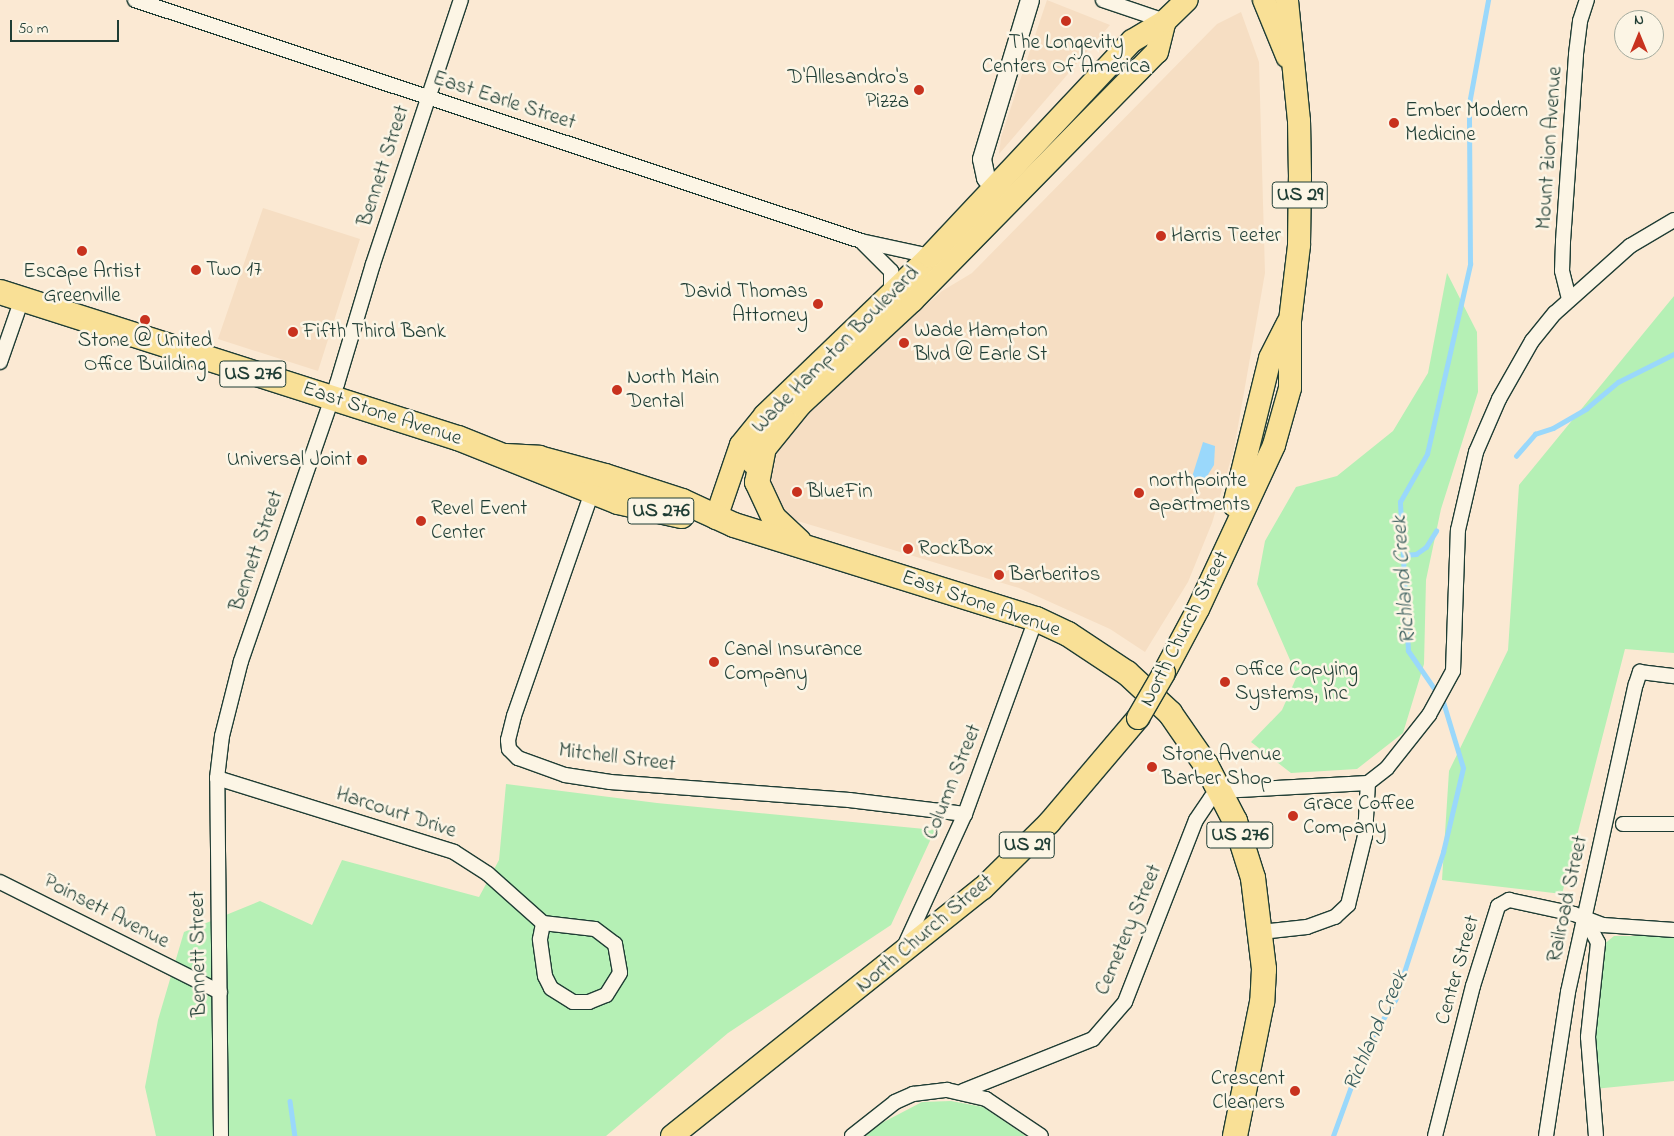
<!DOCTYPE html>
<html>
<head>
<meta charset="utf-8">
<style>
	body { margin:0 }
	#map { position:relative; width:1674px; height:1136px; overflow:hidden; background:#fbe9d3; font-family:"Indie Flower",sans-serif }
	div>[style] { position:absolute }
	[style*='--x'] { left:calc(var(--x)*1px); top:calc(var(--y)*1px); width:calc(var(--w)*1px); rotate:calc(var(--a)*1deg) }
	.built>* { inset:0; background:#f6dec3 }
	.green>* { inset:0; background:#b5f0b5 }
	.water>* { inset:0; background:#9ad8fb }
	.stream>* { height:4.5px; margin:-2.25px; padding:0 2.25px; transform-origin:2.25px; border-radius:2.25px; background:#9ad8fb }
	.roads { filter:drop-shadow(1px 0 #1f3d34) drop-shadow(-1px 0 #1f3d34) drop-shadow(0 1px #1f3d34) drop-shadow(0 -1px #1f3d34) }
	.minor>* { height:14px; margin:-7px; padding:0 7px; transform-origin:7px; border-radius:7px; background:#fcf5e5 }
	.tertiary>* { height:18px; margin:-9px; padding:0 9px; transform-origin:9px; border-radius:9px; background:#fcf5e5 }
	.primary>* { height:22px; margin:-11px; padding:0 11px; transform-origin:11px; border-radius:11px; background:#f9e096 }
	.trunk>* { height:24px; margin:-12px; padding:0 12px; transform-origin:12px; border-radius:12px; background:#f9e096 }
	.bridges { filter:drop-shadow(1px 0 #1f3d34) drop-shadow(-1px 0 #1f3d34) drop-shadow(0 1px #1f3d34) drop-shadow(0 -1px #1f3d34) }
	.primary-bridge>* { height:22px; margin:-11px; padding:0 11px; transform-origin:11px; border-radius:11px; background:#f9e096 }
	.dots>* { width:14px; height:14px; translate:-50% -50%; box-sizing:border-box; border:2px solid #fcf5e5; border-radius:50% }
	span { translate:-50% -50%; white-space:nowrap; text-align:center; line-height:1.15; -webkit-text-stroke:5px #fcf5e5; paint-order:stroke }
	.shield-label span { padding:1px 4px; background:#fcf5e5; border:1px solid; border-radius:4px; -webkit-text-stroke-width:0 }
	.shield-label { font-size:20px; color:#1f3d34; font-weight:700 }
	.poi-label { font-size:21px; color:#1f3d34 }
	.right { translate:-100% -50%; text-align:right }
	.left { translate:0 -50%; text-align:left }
	.street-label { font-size:21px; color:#1f3d34 }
	.water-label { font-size:22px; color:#385c5c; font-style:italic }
	.north { position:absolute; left:1614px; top:10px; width:50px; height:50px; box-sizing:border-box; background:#fcf5e5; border:1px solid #a4ab9e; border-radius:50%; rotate:0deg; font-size:14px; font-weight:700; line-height:20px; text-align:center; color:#1f3d34 }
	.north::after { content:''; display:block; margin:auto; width:18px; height:22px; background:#c8321e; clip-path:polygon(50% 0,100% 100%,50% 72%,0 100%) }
	.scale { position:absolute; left:10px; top:20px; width:109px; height:22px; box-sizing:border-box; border:2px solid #1f3d34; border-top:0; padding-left:6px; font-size:15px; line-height:18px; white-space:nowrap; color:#1f3d34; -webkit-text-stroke:4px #fcf5e5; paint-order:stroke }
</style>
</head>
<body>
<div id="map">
	<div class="built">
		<i style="clip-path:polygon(1047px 0,1110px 25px,999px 154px,1001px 137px)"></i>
		<i style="clip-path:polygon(1241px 12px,1259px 62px,1265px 273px,1234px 449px,1212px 523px,1188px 582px,1145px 652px,1110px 629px,1019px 588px,778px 515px,762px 482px,769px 457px,797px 419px,942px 291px,972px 273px,1217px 24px)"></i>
		<i style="clip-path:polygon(263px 208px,360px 239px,318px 371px,218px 339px)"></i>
	</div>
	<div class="green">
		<i style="clip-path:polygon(1447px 273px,1477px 332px,1478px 392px,1441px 509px,1426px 580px,1424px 664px,1403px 733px,1357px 769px,1291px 773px,1251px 742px,1282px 710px,1297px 676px,1257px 584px,1265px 541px,1296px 487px,1337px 476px,1393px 431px,1428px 373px)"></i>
		<i style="clip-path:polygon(1674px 296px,1674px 653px,1625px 649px,1562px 894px,1442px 880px,1449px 771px,1508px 650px,1519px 485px)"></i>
		<i style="clip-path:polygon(506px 784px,657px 803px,935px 830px,891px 925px,728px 1033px,606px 1136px,156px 1136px,145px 1087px,158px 1020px,184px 932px,260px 901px,312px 925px,342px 860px,479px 897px,499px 860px)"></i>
		<i style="clip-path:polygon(1614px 936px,1674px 936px,1674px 1081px,1594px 1089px,1592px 1019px,1603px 945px)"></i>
		<i style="clip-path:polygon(951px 1101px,983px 1107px,1026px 1136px,864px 1136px,876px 1126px,922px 1102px)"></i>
	</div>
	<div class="water">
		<i style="clip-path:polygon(1203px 442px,1215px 446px,1214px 465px,1204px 481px,1192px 477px)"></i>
	</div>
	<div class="stream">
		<i style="--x:1516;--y:456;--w:29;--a:-49"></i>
		<i style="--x:1535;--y:434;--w:19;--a:-18"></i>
		<i style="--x:1553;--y:428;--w:39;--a:-30"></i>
		<i style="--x:1587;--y:408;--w:40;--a:-40"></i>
		<i style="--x:1618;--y:382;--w:63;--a:-26.6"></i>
		<i style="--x:1403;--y:555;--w:13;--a:-4"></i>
		<i style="--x:1416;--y:554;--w:12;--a:-35"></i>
		<i style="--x:1426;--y:547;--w:19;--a:-58"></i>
		<i style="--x:1437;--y:693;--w:51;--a:-124.6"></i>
		<i style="--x:1408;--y:651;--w:149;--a:-93.1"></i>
		<i style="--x:1400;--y:502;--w:55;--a:-60.6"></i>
		<i style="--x:1427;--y:454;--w:195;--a:-77.2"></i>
		<i style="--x:1470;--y:264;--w:160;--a:-90.4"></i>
		<i style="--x:1469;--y:104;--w:106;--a:-79.6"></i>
		<i style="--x:290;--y:1101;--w:35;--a:82"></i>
		<i style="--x:1333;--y:1136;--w:94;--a:-70"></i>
		<i style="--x:1365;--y:1048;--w:57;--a:-58"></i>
		<i style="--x:1395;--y:1000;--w:156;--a:-72"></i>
		<i style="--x:1443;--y:852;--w:86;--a:-76.6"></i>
		<i style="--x:1463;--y:768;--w:72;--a:-106.9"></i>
	</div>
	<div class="roads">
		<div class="minor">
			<i style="--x:135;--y:0;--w:765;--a:18.36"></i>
			<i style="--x:861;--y:241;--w:71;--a:12.3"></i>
			<i style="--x:1103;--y:0;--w:65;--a:18.7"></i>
			<i style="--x:863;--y:243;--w:40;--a:45"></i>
			<i style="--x:891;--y:271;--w:24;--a:90"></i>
			<i style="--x:1569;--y:299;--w:29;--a:-104"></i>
			<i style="--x:1562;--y:271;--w:30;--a:-88"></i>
			<i style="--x:1563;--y:241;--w:187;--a:-86"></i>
			<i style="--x:1576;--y:54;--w:33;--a:-83"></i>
			<i style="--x:1580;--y:21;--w:22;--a:-72"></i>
			<i style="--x:0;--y:362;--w:67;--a:-70.8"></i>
			<i style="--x:592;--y:492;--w:237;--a:109.2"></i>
			<i style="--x:514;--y:716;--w:25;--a:104"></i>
			<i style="--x:508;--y:740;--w:9;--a:84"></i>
			<i style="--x:509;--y:749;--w:13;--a:45"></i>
			<i style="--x:518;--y:758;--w:50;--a:19.9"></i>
			<i style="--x:565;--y:775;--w:46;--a:8.8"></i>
			<i style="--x:610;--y:782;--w:240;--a:4.3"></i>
			<i style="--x:849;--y:800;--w:117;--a:6.9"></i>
			<i style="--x:217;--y:778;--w:248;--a:17.3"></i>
			<i style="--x:454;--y:852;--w:40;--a:32.9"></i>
			<i style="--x:488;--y:874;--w:74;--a:41.7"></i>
			<i style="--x:1623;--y:824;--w:51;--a:0"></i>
			<i style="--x:0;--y:882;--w:246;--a:26.6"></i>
			<i style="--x:1586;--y:920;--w:26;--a:62"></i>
			<i style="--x:1598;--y:943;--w:95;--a:96.1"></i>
			<i style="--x:1588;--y:1037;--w:99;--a:85.4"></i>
			<i style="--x:543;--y:923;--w:52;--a:6.6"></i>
			<i style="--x:595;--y:929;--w:25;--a:37"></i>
			<i style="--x:615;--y:944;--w:29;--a:80"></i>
			<i style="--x:620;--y:973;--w:26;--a:122"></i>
			<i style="--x:606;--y:995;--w:18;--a:158"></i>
			<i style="--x:589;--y:1002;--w:16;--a:180"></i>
			<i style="--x:573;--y:1002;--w:26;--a:-148"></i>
			<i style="--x:551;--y:988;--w:13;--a:-117"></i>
			<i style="--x:545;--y:976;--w:37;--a:-98"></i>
			<i style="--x:540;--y:939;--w:16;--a:-79"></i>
			<i style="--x:1261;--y:932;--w:46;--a:-6.2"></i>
			<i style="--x:1307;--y:927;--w:30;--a:-20"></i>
			<i style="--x:1335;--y:917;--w:18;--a:-43"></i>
			<i style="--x:1348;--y:905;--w:71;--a:-76.2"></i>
			<i style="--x:1365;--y:836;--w:53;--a:-86.8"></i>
			<i style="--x:904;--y:947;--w:146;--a:-65.4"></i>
			<i style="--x:965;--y:814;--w:208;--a:-70"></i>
			<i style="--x:963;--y:1091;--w:140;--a:-21.8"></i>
			<i style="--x:1093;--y:1039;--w:49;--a:-49.1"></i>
			<i style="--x:1125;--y:1002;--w:195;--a:-68.7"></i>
			<i style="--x:1196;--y:820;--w:27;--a:-56"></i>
			<i style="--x:1211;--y:798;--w:12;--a:-35"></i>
			<i style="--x:1221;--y:791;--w:147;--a:-3.1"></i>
			<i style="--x:1368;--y:783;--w:24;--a:-38"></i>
			<i style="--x:1387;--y:768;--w:68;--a:-51.6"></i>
			<i style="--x:1429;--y:715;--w:50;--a:-61.4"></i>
			<i style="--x:1453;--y:671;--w:141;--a:-88"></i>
			<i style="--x:1458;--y:530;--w:80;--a:-77"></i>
			<i style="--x:1476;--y:452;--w:58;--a:-66.5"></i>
			<i style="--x:1499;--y:399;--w:67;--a:-60.4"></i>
			<i style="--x:1532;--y:341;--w:36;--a:-51"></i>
			<i style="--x:1555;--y:313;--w:101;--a:-41.8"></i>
			<i style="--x:1630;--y:246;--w:51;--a:-30.6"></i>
			<i style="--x:221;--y:1136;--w:358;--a:-90.6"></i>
			<i style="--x:217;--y:778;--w:42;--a:-83.2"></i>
			<i style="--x:222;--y:736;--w:77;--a:-75.8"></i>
			<i style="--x:241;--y:661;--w:293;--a:-70.9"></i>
			<i style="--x:337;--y:384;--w:125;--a:-73.3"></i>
			<i style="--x:373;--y:264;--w:278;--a:-71.6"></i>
			<i style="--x:852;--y:1136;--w:55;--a:-38.3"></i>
			<i style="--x:895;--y:1102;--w:20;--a:-24"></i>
			<i style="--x:913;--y:1094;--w:34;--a:-7"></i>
			<i style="--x:947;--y:1090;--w:40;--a:13"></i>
			<i style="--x:986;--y:1099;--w:66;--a:33.9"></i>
			<i style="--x:1435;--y:1136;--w:155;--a:-75.8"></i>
			<i style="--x:1473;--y:986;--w:84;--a:-72.6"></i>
			<i style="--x:1498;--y:906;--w:13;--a:-29"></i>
			<i style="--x:1509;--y:900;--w:66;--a:12.2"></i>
			<i style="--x:1574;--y:914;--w:31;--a:21"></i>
			<i style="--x:1603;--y:925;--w:71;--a:4"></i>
			<i style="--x:1546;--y:1136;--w:146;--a:-81.3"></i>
			<i style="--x:1568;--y:992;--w:315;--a:-77.6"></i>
			<i style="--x:1636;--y:684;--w:13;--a:-72"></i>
			<i style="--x:1640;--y:672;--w:34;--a:7"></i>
		</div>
		<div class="tertiary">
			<i style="--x:1002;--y:196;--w:24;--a:-132"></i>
			<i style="--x:986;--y:178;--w:19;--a:-102"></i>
			<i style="--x:982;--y:159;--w:166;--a:-73.2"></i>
		</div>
		<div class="primary">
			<i style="--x:1264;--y:0;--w:61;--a:67.7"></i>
			<i style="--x:753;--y:463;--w:75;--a:-51"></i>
			<i style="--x:800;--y:405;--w:153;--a:-42.9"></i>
			<i style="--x:912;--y:301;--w:349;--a:-45.5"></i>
			<i style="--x:1157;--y:52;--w:32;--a:-76"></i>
			<i style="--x:1234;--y:505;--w:151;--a:-76.2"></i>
			<i style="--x:1270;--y:358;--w:39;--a:-63"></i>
			<i style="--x:716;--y:518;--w:77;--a:-71.1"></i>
			<i style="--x:741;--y:445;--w:38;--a:-51"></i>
			<i style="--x:765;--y:415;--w:229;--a:-43.9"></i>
			<i style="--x:930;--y:256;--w:295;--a:-46.8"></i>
			<i style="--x:1132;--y:41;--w:39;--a:-31"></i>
			<i style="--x:1165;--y:21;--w:30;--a:-44"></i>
			<i style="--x:1164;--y:673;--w:72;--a:-62"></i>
			<i style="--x:1198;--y:609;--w:181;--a:-65.1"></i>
			<i style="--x:1274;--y:445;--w:59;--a:-74.3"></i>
			<i style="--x:1290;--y:388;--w:67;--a:-90"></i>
			<i style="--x:1290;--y:321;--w:77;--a:-83.2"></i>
			<i style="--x:1299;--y:245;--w:68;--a:-89.2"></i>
			<i style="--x:1300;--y:177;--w:56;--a:-91"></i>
			<i style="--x:1299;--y:121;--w:122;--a:-95.7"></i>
			<i style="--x:672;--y:1136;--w:398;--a:-38.6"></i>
			<i style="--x:983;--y:888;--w:93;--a:-44.6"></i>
			<i style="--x:1049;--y:823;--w:138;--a:-49.7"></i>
		</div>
		<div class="trunk">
			<i style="--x:0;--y:292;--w:481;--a:17.7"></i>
			<i style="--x:458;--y:438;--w:172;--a:21.8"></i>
			<i style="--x:618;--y:502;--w:65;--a:12.5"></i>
			<i style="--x:764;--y:447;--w:36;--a:101"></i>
			<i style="--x:757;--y:482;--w:40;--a:65"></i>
			<i style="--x:774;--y:518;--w:34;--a:43"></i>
			<i style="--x:506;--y:456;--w:33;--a:3"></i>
			<i style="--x:539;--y:458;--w:68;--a:15.3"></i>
			<i style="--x:605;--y:476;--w:81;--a:18"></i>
			<i style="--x:682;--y:501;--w:57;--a:24.8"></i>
			<i style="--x:734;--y:525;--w:316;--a:17.3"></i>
			<i style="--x:1036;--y:619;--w:35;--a:25"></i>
			<i style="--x:1068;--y:634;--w:71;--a:33.5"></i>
			<i style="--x:1127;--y:673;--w:59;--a:42.9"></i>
			<i style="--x:1170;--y:713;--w:63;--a:55.3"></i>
			<i style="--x:1206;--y:765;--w:63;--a:62.6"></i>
			<i style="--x:1235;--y:821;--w:60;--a:72.5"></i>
			<i style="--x:1253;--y:878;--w:92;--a:83.1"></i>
			<i style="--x:1264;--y:969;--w:33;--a:93"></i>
			<i style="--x:1262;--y:1002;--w:137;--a:101.4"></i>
		</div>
	</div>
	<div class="bridges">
		<div class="primary-bridge">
			<i style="--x:1138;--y:718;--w:52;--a:-60"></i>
		</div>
	</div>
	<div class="dots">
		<i style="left:1066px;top:21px;background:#c8321e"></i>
		<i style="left:919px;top:90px;background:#c8321e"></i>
		<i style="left:1394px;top:123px;background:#c8321e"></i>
		<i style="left:1161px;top:236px;background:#c8321e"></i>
		<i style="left:82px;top:251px;background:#c8321e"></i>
		<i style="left:196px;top:270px;background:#c8321e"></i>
		<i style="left:818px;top:304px;background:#c8321e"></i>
		<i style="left:145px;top:320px;background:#c8321e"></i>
		<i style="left:293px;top:332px;background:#c8321e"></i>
		<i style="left:904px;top:343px;background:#c8321e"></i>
		<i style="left:617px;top:390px;background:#c8321e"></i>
		<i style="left:362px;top:460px;background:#c8321e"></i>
		<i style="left:797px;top:492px;background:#c8321e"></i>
		<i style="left:1139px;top:493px;background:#c8321e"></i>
		<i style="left:421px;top:521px;background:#c8321e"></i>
		<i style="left:908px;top:549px;background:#c8321e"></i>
		<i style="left:999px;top:575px;background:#c8321e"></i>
		<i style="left:714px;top:662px;background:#c8321e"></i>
		<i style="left:1225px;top:682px;background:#c8321e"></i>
		<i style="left:1152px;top:767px;background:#c8321e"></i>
		<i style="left:1293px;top:816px;background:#c8321e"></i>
		<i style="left:1295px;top:1091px;background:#c8321e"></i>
	</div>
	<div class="shield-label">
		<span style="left:1300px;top:195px">US 29</span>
		<span style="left:253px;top:374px">US 276</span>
		<span style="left:661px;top:511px">US 276</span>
		<span style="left:1240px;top:835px">US 276</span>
		<span style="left:1027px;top:845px">US 29</span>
	</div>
	<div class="poi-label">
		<span style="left:1066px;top:55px">The Longevity<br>Centers Of America</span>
		<span class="right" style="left:909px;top:90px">D'Allesandro's<br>Pizza</span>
		<span class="left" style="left:1405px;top:123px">Ember Modern<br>Medicine</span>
		<span class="left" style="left:1171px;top:236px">Harris Teeter</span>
		<span class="left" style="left:206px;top:270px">Two 17</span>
		<span style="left:82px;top:284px">Escape Artist<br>Greenville</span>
		<span class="right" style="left:808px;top:304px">David Thomas<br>Attorney</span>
		<span class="left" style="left:914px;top:343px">Wade Hampton<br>Blvd @ Earle St</span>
		<span class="left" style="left:303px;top:332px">Fifth Third Bank</span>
		<span style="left:145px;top:353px">Stone @ United<br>Office Building</span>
		<span class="left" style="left:627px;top:390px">North Main<br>Dental</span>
		<span class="right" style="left:352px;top:460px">Universal Joint</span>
		<span class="left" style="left:1149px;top:493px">northpointe<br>apartments</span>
		<span class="left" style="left:807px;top:492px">BlueFin</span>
		<span class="left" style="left:431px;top:521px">Revel Event<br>Center</span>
		<span class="left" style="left:918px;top:549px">RockBox</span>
		<span class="left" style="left:1009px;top:575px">Barberitos</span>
		<span class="left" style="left:724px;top:662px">Canal Insurance<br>Company</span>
		<span class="left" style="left:1235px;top:682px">Office Copying<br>Systems, Inc</span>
		<span class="left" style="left:1162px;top:767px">Stone Avenue<br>Barber Shop</span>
		<span class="left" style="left:1303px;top:816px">Grace Coffee<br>Company</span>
		<span class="right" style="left:1285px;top:1091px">Crescent<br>Cleaners</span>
	</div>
	<div class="street-label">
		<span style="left:504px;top:101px;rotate:18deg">East Earle Street</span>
		<span style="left:1550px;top:148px;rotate:-86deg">Mount Zion Avenue</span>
		<span style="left:384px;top:166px;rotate:-72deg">Bennett Street</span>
		<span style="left:836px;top:350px;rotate:-45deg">Wade Hampton Boulevard</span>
		<span style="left:382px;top:414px;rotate:18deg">East Stone Avenue</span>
		<span style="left:257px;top:551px;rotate:-71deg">Bennett Street</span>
		<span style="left:981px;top:604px;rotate:19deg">East Stone Avenue</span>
		<span style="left:1185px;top:629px;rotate:-63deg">North Church Street</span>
		<span style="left:617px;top:758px;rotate:7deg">Mitchell Street</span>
		<span style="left:953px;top:782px;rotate:-68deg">Column Street</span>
		<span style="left:396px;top:813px;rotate:18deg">Harcourt Drive</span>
		<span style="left:1568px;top:899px;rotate:-78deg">Railroad Street</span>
		<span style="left:106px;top:912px;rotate:27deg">Poinsett Avenue</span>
		<span style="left:1129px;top:930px;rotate:-67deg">Cemetery Street</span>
		<span style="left:925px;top:934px;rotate:-40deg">North Church Street</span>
		<span style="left:199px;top:954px;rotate:-91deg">Bennett Street</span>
		<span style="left:1458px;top:970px;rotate:-74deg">Center Street</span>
	</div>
	<div class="water-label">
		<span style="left:1405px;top:580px;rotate:-94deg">Richland Creek</span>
		<span style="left:1377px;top:1031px;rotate:-66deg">Richland Creek</span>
	</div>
	<div class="north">N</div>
	<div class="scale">50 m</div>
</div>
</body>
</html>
